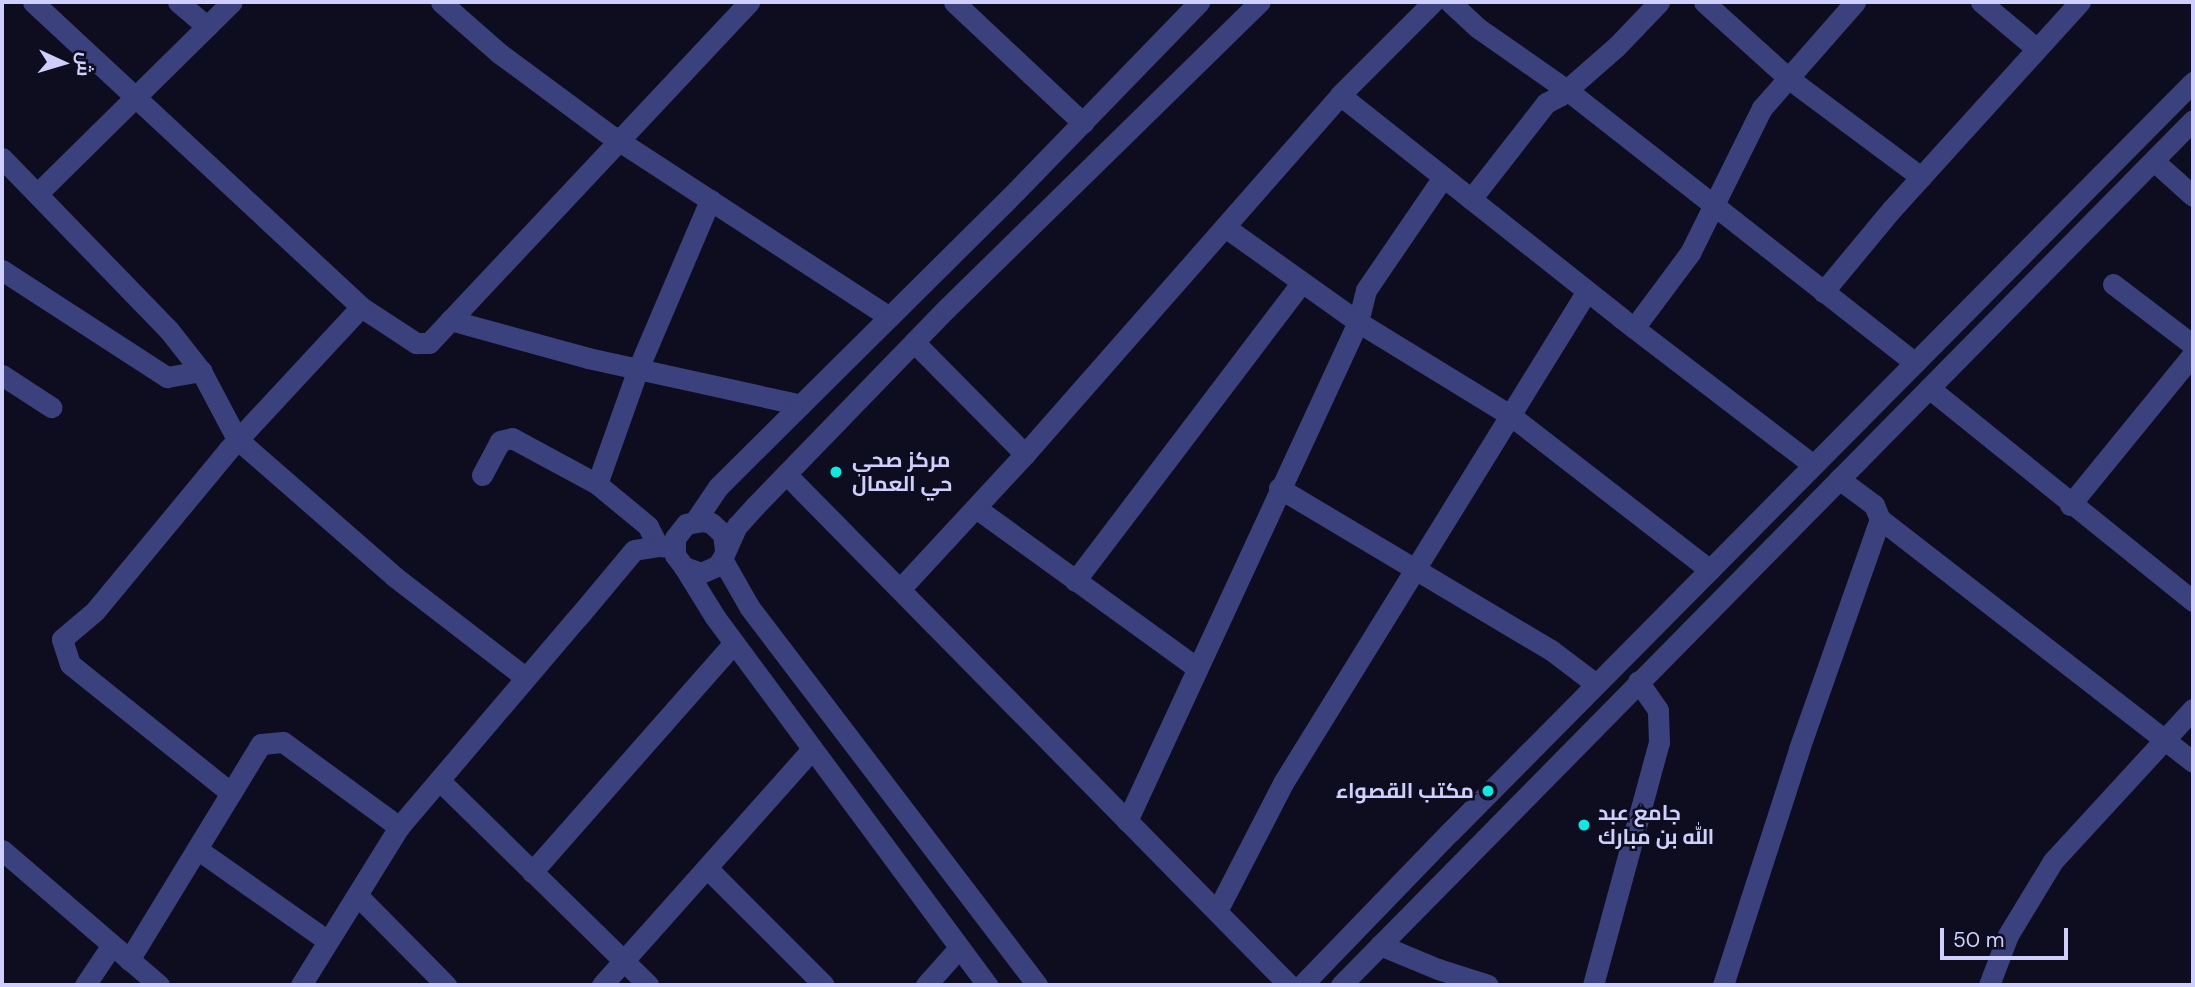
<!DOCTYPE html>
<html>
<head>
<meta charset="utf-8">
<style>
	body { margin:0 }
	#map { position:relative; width:2195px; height:987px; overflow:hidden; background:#0e0d1f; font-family:"DM Sans",Cairo,sans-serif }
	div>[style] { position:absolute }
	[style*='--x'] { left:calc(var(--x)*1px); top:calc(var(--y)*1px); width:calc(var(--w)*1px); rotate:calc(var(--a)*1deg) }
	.minor>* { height:21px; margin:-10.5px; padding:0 10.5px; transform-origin:10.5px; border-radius:10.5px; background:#3b417c }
	.dots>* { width:19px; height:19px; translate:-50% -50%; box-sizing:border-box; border:4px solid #0e0d1f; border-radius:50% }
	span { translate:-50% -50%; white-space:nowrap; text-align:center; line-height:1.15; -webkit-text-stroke:5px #0e0d1f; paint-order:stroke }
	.poi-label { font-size:21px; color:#cecffd; font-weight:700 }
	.left { translate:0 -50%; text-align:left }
	.right { translate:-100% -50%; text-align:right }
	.frame { position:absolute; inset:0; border:4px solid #cecffd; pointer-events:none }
	.north { position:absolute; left:28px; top:28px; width:70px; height:70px; -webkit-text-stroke:5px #0e0d1f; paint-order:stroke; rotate:94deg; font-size:19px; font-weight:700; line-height:28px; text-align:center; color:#cecffd }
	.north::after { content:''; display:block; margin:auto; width:24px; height:32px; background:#cecffd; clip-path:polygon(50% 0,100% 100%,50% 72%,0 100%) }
	.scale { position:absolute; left:1940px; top:928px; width:128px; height:32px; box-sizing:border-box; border:4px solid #cecffd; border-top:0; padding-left:9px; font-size:21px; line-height:24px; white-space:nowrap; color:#cecffd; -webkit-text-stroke:5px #0e0d1f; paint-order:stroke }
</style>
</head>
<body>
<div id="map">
	<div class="minor">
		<i style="--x:33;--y:2;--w:448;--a:42.9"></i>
		<i style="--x:361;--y:307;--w:66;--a:33.2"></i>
		<i style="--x:416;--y:343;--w:13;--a:0"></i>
		<i style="--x:429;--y:343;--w:468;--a:-46.8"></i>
		<i style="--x:178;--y:2;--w:38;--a:40"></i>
		<i style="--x:441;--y:2;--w:77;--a:41.3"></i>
		<i style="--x:499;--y:53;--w:134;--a:36.5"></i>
		<i style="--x:607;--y:133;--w:337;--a:33.1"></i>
		<i style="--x:954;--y:2;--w:177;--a:43.2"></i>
		<i style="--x:1450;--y:2;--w:38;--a:43"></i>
		<i style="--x:1478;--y:28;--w:108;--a:34.9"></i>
		<i style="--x:1567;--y:90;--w:442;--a:38.1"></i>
		<i style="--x:1704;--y:2;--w:113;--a:42.1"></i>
		<i style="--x:1788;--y:78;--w:166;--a:36.7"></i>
		<i style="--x:1981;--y:2;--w:73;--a:40"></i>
		<i style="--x:1340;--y:95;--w:359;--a:38.4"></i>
		<i style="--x:1621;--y:318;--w:242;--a:37.4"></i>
		<i style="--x:2;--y:158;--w:238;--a:45.9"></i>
		<i style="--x:168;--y:329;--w:53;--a:51.8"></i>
		<i style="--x:201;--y:371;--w:77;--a:62.1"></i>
		<i style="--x:237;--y:439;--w:210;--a:41.1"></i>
		<i style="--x:395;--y:577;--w:165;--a:37.6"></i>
		<i style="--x:2154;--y:161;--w:52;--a:41.9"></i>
		<i style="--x:38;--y:193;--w:272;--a:-44.6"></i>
		<i style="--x:1471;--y:199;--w:122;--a:-52"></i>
		<i style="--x:1546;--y:103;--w:17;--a:-28"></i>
		<i style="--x:1561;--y:95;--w:74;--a:-41.2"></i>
		<i style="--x:1617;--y:46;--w:61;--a:-46.3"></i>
		<i style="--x:1225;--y:227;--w:163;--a:35.5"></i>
		<i style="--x:1358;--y:322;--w:178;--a:31.5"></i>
		<i style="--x:1510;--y:415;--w:253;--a:37.8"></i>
		<i style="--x:2;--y:270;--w:197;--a:33"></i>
		<i style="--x:167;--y:377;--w:35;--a:-10"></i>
		<i style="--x:2113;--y:284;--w:101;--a:37.3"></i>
		<i style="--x:1823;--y:292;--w:108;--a:-50.3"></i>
		<i style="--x:1892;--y:209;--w:280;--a:-47.8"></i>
		<i style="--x:450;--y:320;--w:143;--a:15.4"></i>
		<i style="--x:588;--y:358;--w:218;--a:12.4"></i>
		<i style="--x:1634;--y:328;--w:94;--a:-53.3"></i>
		<i style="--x:1690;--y:253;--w:162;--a:-63.6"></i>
		<i style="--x:1762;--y:108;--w:141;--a:-48.7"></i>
		<i style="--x:914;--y:342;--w:158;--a:45.3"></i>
		<i style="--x:2;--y:375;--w:59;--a:33.1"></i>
		<i style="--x:1929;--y:388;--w:339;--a:38.9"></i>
		<i style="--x:786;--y:474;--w:717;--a:45.45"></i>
		<i style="--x:482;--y:475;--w:38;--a:-62"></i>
		<i style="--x:500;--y:441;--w:12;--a:-14"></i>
		<i style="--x:512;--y:438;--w:97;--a:28.4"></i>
		<i style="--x:1839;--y:479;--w:44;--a:36.6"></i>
		<i style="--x:1874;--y:505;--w:15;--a:67"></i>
		<i style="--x:1880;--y:519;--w:396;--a:37.8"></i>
		<i style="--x:1279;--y:488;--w:317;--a:30.8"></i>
		<i style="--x:1551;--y:650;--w:56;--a:37.1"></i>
		<i style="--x:2070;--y:505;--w:195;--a:-50.8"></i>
		<i style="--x:976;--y:508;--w:273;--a:35.9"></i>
		<i style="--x:695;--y:521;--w:41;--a:-55.9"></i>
		<i style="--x:718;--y:487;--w:421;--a:-44.8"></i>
		<i style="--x:1017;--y:190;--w:262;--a:-45.9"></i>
		<i style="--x:658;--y:546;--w:22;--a:-117"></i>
		<i style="--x:648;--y:526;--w:66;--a:-140.5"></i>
		<i style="--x:597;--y:484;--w:122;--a:-70.4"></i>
		<i style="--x:638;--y:369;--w:184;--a:-66.9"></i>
		<i style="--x:725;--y:550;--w:16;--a:-97"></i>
		<i style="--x:723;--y:534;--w:16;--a:-137"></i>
		<i style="--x:711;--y:523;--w:8;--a:-166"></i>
		<i style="--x:703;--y:521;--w:17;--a:170"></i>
		<i style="--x:686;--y:524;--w:18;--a:128"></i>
		<i style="--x:675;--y:538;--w:17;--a:90"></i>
		<i style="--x:675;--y:555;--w:15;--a:53"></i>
		<i style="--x:684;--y:567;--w:18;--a:19"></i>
		<i style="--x:701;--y:573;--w:17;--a:-24"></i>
		<i style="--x:717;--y:566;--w:9;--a:-54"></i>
		<i style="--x:722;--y:559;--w:36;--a:-66"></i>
		<i style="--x:737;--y:526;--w:27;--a:-48"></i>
		<i style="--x:755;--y:506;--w:274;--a:-45.9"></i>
		<i style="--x:946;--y:309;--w:439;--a:-44.4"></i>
		<i style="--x:722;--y:559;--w:56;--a:60.3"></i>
		<i style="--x:750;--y:608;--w:474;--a:52.7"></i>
		<i style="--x:684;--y:567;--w:59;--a:58.2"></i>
		<i style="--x:715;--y:617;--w:458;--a:53.5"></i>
		<i style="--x:1075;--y:581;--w:375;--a:-52.8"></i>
		<i style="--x:900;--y:589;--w:184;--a:-47.2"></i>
		<i style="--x:1025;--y:454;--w:478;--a:-48.7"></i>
		<i style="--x:1340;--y:95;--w:132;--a:-45"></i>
		<i style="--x:439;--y:780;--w:293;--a:44.4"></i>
		<i style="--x:231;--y:793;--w:206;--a:-141.3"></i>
		<i style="--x:70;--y:664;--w:26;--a:-108"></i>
		<i style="--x:62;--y:639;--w:43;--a:-40.3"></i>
		<i style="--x:95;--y:611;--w:209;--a:-50.4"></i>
		<i style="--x:228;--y:450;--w:195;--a:-47.1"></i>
		<i style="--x:1127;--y:821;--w:550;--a:-65.16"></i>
		<i style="--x:1358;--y:322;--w:33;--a:-76"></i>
		<i style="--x:1366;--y:290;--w:137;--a:-55.7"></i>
		<i style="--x:197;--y:849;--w:160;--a:35.1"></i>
		<i style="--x:2;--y:850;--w:207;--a:40.7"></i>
		<i style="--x:707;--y:868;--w:165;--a:45"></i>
		<i style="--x:532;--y:872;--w:305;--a:-48.6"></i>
		<i style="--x:357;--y:895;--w:127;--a:45.3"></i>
		<i style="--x:1217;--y:911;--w:144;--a:-62.7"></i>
		<i style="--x:1283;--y:783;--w:578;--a:-58.29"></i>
		<i style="--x:1380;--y:945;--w:63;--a:22.5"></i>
		<i style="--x:1438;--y:969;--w:52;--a:17.7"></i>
		<i style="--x:129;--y:960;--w:253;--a:-58.6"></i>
		<i style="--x:261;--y:744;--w:22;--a:-5"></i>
		<i style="--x:283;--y:742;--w:144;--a:36.2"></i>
		<i style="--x:85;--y:985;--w:48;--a:-56"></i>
		<i style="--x:301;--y:985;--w:186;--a:-58.2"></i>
		<i style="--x:399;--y:827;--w:276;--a:-49.6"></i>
		<i style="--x:578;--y:617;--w:87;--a:-50.1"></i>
		<i style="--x:634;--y:550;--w:24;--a:-9"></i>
		<i style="--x:658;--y:546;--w:16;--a:4"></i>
		<i style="--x:602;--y:985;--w:316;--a:-48.3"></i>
		<i style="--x:926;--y:985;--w:50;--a:-48.3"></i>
		<i style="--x:1302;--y:985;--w:213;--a:-46"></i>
		<i style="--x:1450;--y:832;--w:1056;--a:-45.27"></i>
		<i style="--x:1341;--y:985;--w:1214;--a:-45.43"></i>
		<i style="--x:1593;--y:985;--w:252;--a:-74.8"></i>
		<i style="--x:1659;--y:742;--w:32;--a:-92"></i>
		<i style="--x:1658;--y:710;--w:35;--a:-125"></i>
		<i style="--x:1723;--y:985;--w:248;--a:-72.1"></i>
		<i style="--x:1799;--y:749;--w:244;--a:-70.6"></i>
		<i style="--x:1989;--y:985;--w:53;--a:-69.2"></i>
		<i style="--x:2008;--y:935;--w:87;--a:-58.7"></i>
		<i style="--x:2053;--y:861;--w:207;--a:-47.4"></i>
	</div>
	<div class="dots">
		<i style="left:836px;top:472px;background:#0ceae3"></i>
		<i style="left:1488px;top:791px;background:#0ceae3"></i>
		<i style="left:1584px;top:825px;background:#0ceae3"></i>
	</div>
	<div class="poi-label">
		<span class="left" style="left:852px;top:472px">مركز صحي<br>حي العمال</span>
		<span class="right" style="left:1474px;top:791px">مكتب القصواء</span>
		<span class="left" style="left:1598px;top:825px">جامع عبد<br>الله بن مبارك</span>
	</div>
	<div class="frame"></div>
	<div class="north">ش</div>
	<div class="scale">50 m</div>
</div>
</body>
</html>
